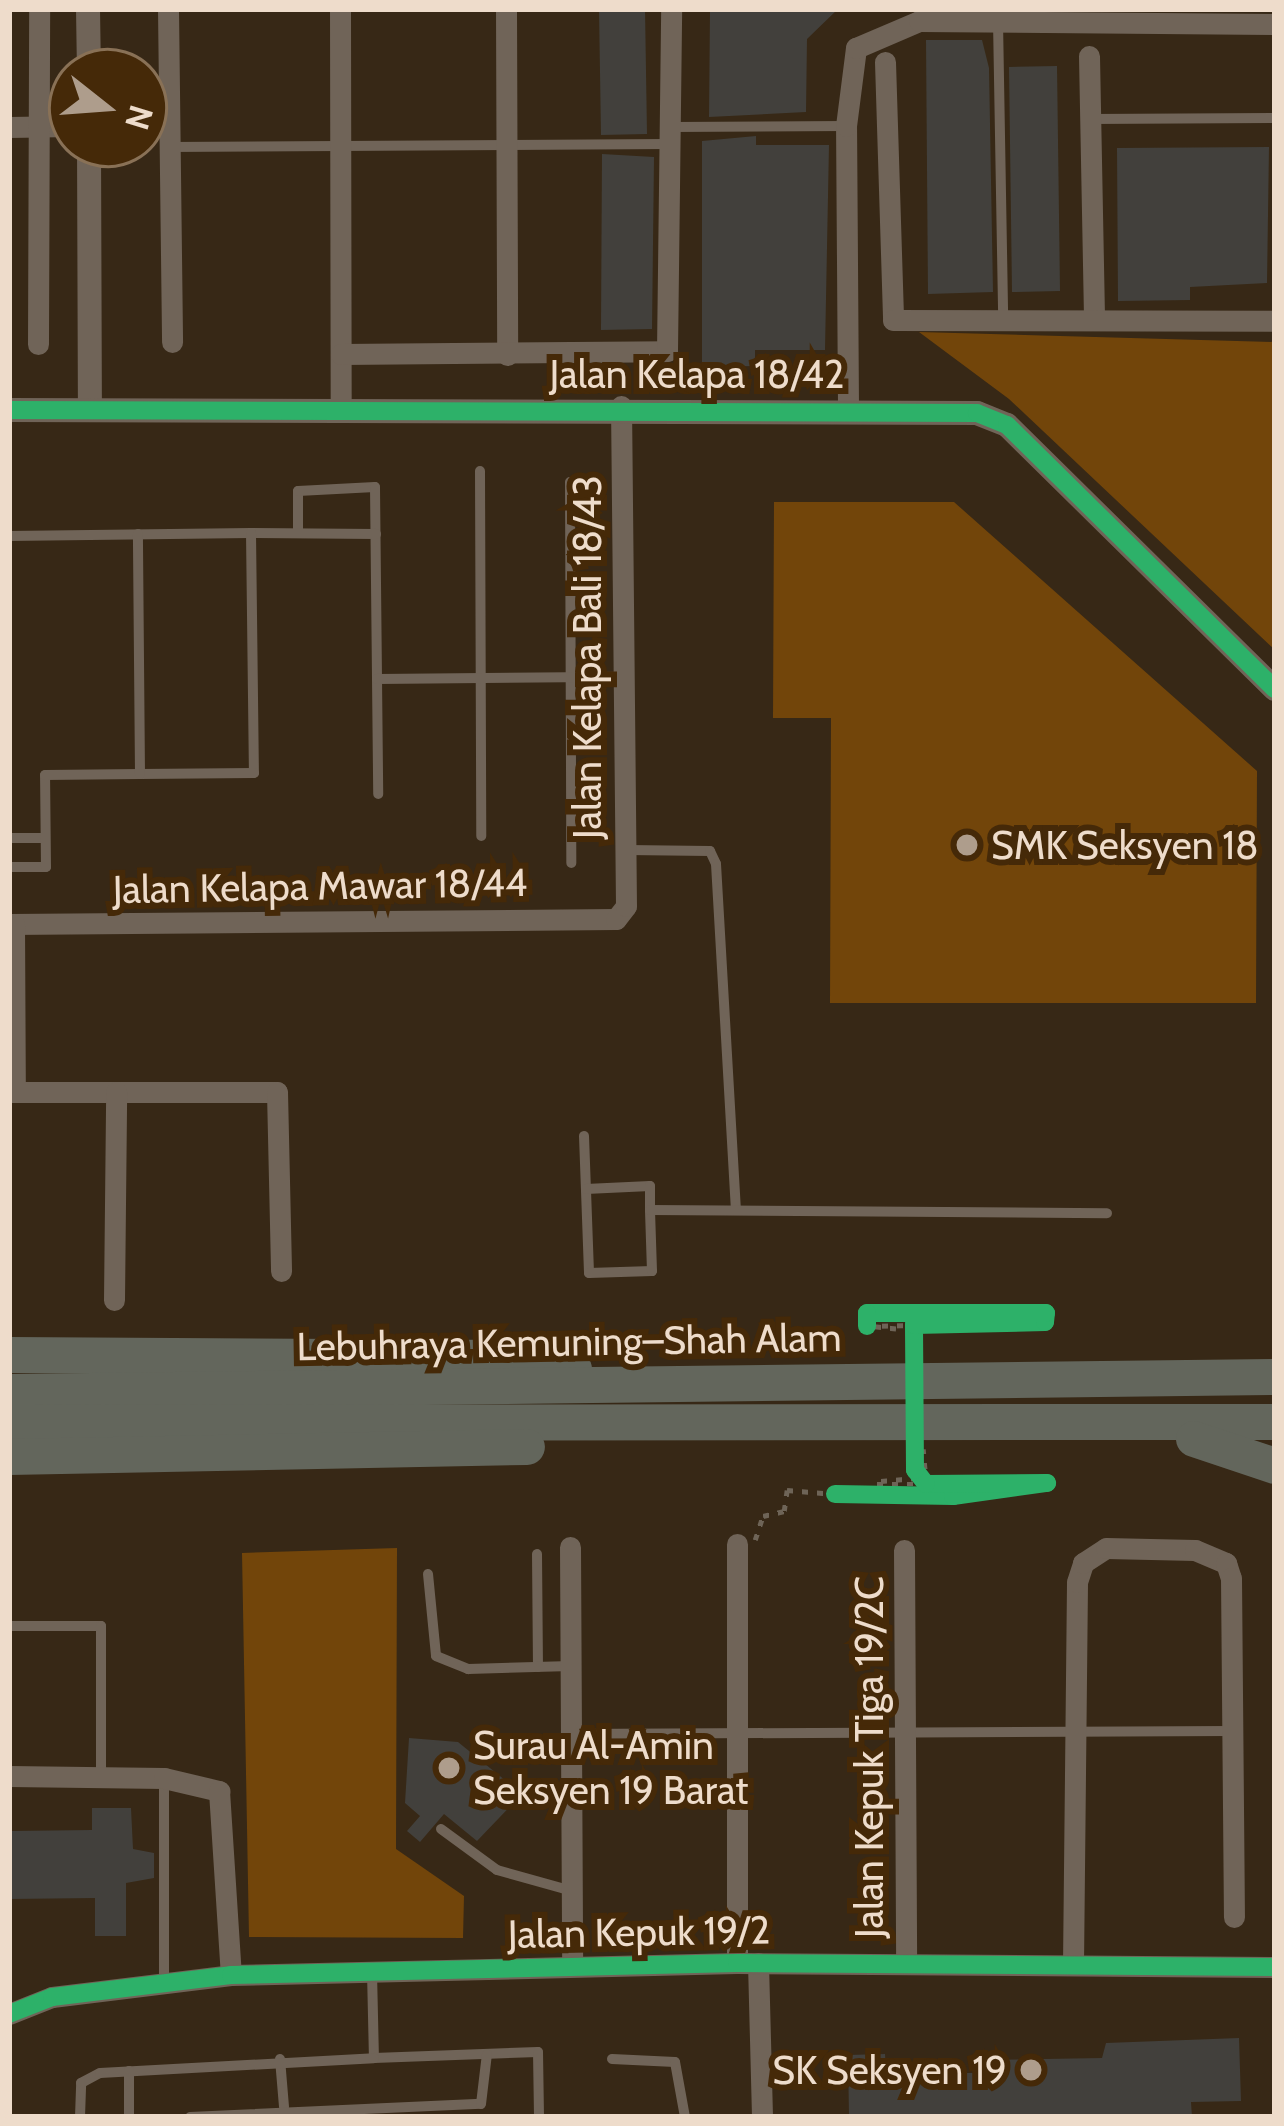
<!DOCTYPE html>
<html>
<head>
<meta charset="utf-8">
<style>
	body { margin:0 }
	#map { position:relative; width:1284px; height:2126px; overflow:hidden; background:#372816; font-family:Cabin,sans-serif }
	div>[style] { position:absolute }
	[style*='--x'] { left:calc(var(--x)*1px); top:calc(var(--y)*1px); width:calc(var(--w)*1px); rotate:calc(var(--a)*1deg) }
	.green>* { inset:0; background:#72450a }
	.building>* { inset:0; background:#42403c }
	.path>* { height:4.5px; margin-top:-2.25px; transform-origin:0; background:repeating-linear-gradient(90deg,#6e6457 0 6px,transparent 0 15px) }
	.service>* { height:10px; margin:-5px; padding:0 5px; transform-origin:5px; border-radius:5px; background:#706458 }
	.minor>* { height:21px; margin:-10.5px; padding:0 10.5px; transform-origin:10.5px; border-radius:10.5px; background:#706458 }
	.tertiary>* { height:24px; margin:-12px; padding:0 12px; transform-origin:12px; border-radius:12px; background:#706458 }
	.motorway>* { height:36px; margin:-18px; padding:0 18px; transform-origin:18px; border-radius:18px; background:#63665c }
	.cycleway>* { height:18px; margin:-9px; padding:0 9px; transform-origin:9px; border-radius:9px; background:#2db169 }
	.dots>* { width:33px; height:33px; translate:-50% -50%; box-sizing:border-box; border:6px solid #452908; border-radius:50% }
	span { translate:-50% -50%; white-space:nowrap; text-align:center; line-height:1.15; -webkit-text-stroke:12px #452908; paint-order:stroke }
	.street-label { font-size:39px; color:#eedccb }
	.poi-label { font-size:39px; color:#eedccb }
	.left { translate:0 -50%; text-align:left }
	.right { translate:-100% -50%; text-align:right }
	.frame { position:absolute; inset:0; border:12px solid #eedccb; pointer-events:none }
	.north { position:absolute; left:48px; top:48px; width:120px; height:120px; box-sizing:border-box; background:#452908; border:3px solid #897156; border-radius:50%; rotate:107deg; font-size:33px; font-weight:700; line-height:48px; text-align:center; color:#eedccb }
	.north::after { content:''; display:block; margin:auto; width:42px; height:54px; background:#ae9d8c; clip-path:polygon(50% 0,100% 100%,50% 72%,0 100%) }
</style>
</head>
<body>
<div id="map">
	<div class="green">
		<i style="clip-path:polygon(919px 332px,1275px 342px,1275px 650px,1009px 399px)"></i>
		<i style="clip-path:polygon(774px 502px,954px 502px,1257px 771px,1256px 1003px,830px 1003px,831px 718px,773px 718px)"></i>
		<i style="clip-path:polygon(397px 1548px,396px 1849px,464px 1896px,463px 1938px,249px 1937px,242px 1553px)"></i>
	</div>
	<div class="building">
		<i style="clip-path:polygon(599px 9px,645px 9px,647px 134px,601px 135px)"></i>
		<i style="clip-path:polygon(710px 9px,838px 9px,807px 39px,806px 112px,709px 117px)"></i>
		<i style="clip-path:polygon(926px 40px,982px 40px,989px 68px,993px 292px,928px 294px)"></i>
		<i style="clip-path:polygon(1057px 66px,1060px 291px,1012px 292px,1009px 67px)"></i>
		<i style="clip-path:polygon(756px 136px,756px 145px,829px 145px,825px 350px,755px 350px,755px 366px,702px 367px,702px 141px)"></i>
		<i style="clip-path:polygon(1269px 147px,1267px 283px,1190px 287px,1190px 300px,1118px 301px,1117px 148px)"></i>
		<i style="clip-path:polygon(602px 154px,654px 157px,652px 329px,601px 330px)"></i>
		<i style="clip-path:polygon(409px 1738px,458px 1742px,522px 1794px,477px 1841px,444px 1814px,420px 1842px,407px 1831px,420px 1816px,405px 1803px)"></i>
		<i style="clip-path:polygon(92px 1808px,131px 1808px,133px 1849px,154px 1853px,154px 1878px,126px 1883px,126px 1936px,95px 1936px,95px 1898px,9px 1899px,11px 1831px,92px 1830px)"></i>
		<i style="clip-path:polygon(1239px 2038px,1241px 2101px,1191px 2102px,1192px 2117px,849px 2117px,848px 2055px,885px 2054px,886px 2073px,986px 2073px,986px 2060px,1102px 2058px,1106px 2043px)"></i>
	</div>
	<div class="path">
		<i style="--x:914;--y:1319;--w:35;--a:87"></i>
		<i style="--x:896;--y:1329;--w:29;--a:-174"></i>
		<i style="--x:867;--y:1326;--w:47;--a:-1.2"></i>
		<i style="--x:881;--y:1481;--w:32;--a:-5"></i>
		<i style="--x:877;--y:1484;--w:49;--a:0"></i>
		<i style="--x:926;--y:1484;--w:35;--a:-95"></i>
		<i style="--x:755;--y:1540;--w:25;--a:-72"></i>
		<i style="--x:763;--y:1516;--w:22;--a:-13"></i>
		<i style="--x:784;--y:1511;--w:21;--a:-82"></i>
		<i style="--x:787;--y:1490;--w:48;--a:4.8"></i>
	</div>
	<div class="service">
		<i style="--x:998;--y:21;--w:299;--a:89"></i>
		<i style="--x:1089;--y:119;--w:186;--a:-0.3"></i>
		<i style="--x:672;--y:127;--w:174;--a:-0.3"></i>
		<i style="--x:168;--y:147;--w:501;--a:-0.34"></i>
		<i style="--x:480;--y:471;--w:365;--a:89.8"></i>
		<i style="--x:570;--y:482;--w:381;--a:89.8"></i>
		<i style="--x:298;--y:532;--w:41;--a:-90"></i>
		<i style="--x:298;--y:491;--w:77;--a:-3"></i>
		<i style="--x:375;--y:487;--w:307;--a:89.4"></i>
		<i style="--x:251;--y:533;--w:125;--a:0.5"></i>
		<i style="--x:9;--y:536;--w:242;--a:-0.7"></i>
		<i style="--x:251;--y:533;--w:240;--a:89.3"></i>
		<i style="--x:254;--y:773;--w:114;--a:179.5"></i>
		<i style="--x:377;--y:679;--w:247;--a:-0.5"></i>
		<i style="--x:9;--y:838;--w:36;--a:0"></i>
		<i style="--x:627;--y:850;--w:83;--a:0.7"></i>
		<i style="--x:710;--y:851;--w:14;--a:65"></i>
		<i style="--x:716;--y:864;--w:344;--a:86.7"></i>
		<i style="--x:9;--y:867;--w:37;--a:0"></i>
		<i style="--x:46;--y:867;--w:92;--a:-90.6"></i>
		<i style="--x:45;--y:775;--w:95;--a:-0.6"></i>
		<i style="--x:140;--y:774;--w:240;--a:-90.5"></i>
		<i style="--x:584;--y:1136;--w:137;--a:87.9"></i>
		<i style="--x:589;--y:1273;--w:63;--a:-1.8"></i>
		<i style="--x:652;--y:1271;--w:61;--a:-91.9"></i>
		<i style="--x:586;--y:1189;--w:64;--a:-2.7"></i>
		<i style="--x:650;--y:1186;--w:24;--a:90"></i>
		<i style="--x:650;--y:1210;--w:457;--a:0.4"></i>
		<i style="--x:537;--y:1554;--w:113;--a:89.5"></i>
		<i style="--x:428;--y:1574;--w:82;--a:84.4"></i>
		<i style="--x:436;--y:1656;--w:35;--a:22"></i>
		<i style="--x:468;--y:1669;--w:103;--a:-1.7"></i>
		<i style="--x:9;--y:1626;--w:92;--a:0"></i>
		<i style="--x:101;--y:1626;--w:150;--a:90"></i>
		<i style="--x:571;--y:1734;--w:660;--a:-0.26"></i>
		<i style="--x:164;--y:1778;--w:201;--a:90"></i>
		<i style="--x:441;--y:1829;--w:69;--a:36.2"></i>
		<i style="--x:497;--y:1870;--w:78;--a:15.6"></i>
		<i style="--x:372;--y:1972;--w:86;--a:88.7"></i>
		<i style="--x:374;--y:2058;--w:164;--a:-2.1"></i>
		<i style="--x:538;--y:2052;--w:65;--a:89.1"></i>
		<i style="--x:280;--y:2059;--w:48;--a:85.2"></i>
		<i style="--x:612;--y:2059;--w:63;--a:2.7"></i>
		<i style="--x:675;--y:2062;--w:56;--a:79.7"></i>
		<i style="--x:80;--y:2117;--w:34;--a:-88"></i>
		<i style="--x:81;--y:2083;--w:21;--a:-28"></i>
		<i style="--x:100;--y:2073;--w:274;--a:-3.1"></i>
		<i style="--x:129;--y:2117;--w:46;--a:-90"></i>
		<i style="--x:190;--y:2117;--w:291;--a:-2.6"></i>
		<i style="--x:481;--y:2104;--w:50;--a:-83.2"></i>
	</div>
	<div class="minor">
		<i style="--x:168;--y:9;--w:333;--a:89.3"></i>
		<i style="--x:340;--y:9;--w:398;--a:89.9"></i>
		<i style="--x:506;--y:9;--w:346;--a:89.8"></i>
		<i style="--x:1089;--y:56;--w:264;--a:88.9"></i>
		<i style="--x:885;--y:62;--w:258;--a:88.2"></i>
		<i style="--x:893;--y:320;--w:382;--a:0.1"></i>
		<i style="--x:9;--y:127;--w:63;--a:-0.9"></i>
		<i style="--x:38;--y:344;--w:335;--a:-89.8"></i>
		<i style="--x:341;--y:354;--w:326;--a:-0.5"></i>
		<i style="--x:667;--y:351;--w:342;--a:-89.3"></i>
		<i style="--x:848;--y:406;--w:280;--a:-90.4"></i>
		<i style="--x:846;--y:126;--w:79;--a:-82.7"></i>
		<i style="--x:856;--y:48;--w:69;--a:-23.2"></i>
		<i style="--x:919;--y:21;--w:356;--a:0.5"></i>
		<i style="--x:9;--y:924;--w:607;--a:-0.47"></i>
		<i style="--x:616;--y:919;--w:16;--a:-52"></i>
		<i style="--x:626;--y:906;--w:500;--a:-90.57"></i>
		<i style="--x:14;--y:924;--w:168;--a:89.7"></i>
		<i style="--x:9;--y:1092;--w:268;--a:0"></i>
		<i style="--x:277;--y:1092;--w:179;--a:88.7"></i>
		<i style="--x:114;--y:1300;--w:208;--a:-89.4"></i>
		<i style="--x:570;--y:1547;--w:418;--a:89.7"></i>
		<i style="--x:904;--y:1550;--w:414;--a:89.7"></i>
		<i style="--x:9;--y:1776;--w:155;--a:0.7"></i>
		<i style="--x:164;--y:1778;--w:57;--a:13.3"></i>
		<i style="--x:219;--y:1791;--w:184;--a:86.3"></i>
		<i style="--x:737;--y:1963;--w:419;--a:-90"></i>
		<i style="--x:758;--y:1963;--w:154;--a:88.5"></i>
		<i style="--x:1073;--y:1965;--w:383;--a:-89.4"></i>
		<i style="--x:1077;--y:1582;--w:20;--a:-72"></i>
		<i style="--x:1083;--y:1563;--w:27;--a:-33"></i>
		<i style="--x:1106;--y:1548;--w:89;--a:1.3"></i>
		<i style="--x:1195;--y:1550;--w:34;--a:23"></i>
		<i style="--x:1226;--y:1563;--w:16;--a:72"></i>
		<i style="--x:1231;--y:1578;--w:339;--a:89.5"></i>
		<i style="--x:9;--y:2014;--w:46;--a:-21.6"></i>
		<i style="--x:52;--y:1997;--w:180;--a:-7"></i>
		<i style="--x:231;--y:1975;--w:506;--a:-1.36"></i>
		<i style="--x:737;--y:1963;--w:538;--a:0.43"></i>
	</div>
	<div class="tertiary">
		<i style="--x:88;--y:9;--w:63;--a:89.1"></i>
		<i style="--x:89;--y:144;--w:266;--a:89.8"></i>
		<i style="--x:9;--y:410;--w:968;--a:0.18"></i>
		<i style="--x:977;--y:413;--w:32;--a:22"></i>
		<i style="--x:1007;--y:425;--w:376;--a:44.6"></i>
	</div>
	<div class="motorway">
		<i style="--x:9;--y:1355;--w:506;--a:0.34"></i>
		<i style="--x:515;--y:1358;--w:60;--a:10.6"></i>
		<i style="--x:9;--y:1392;--w:1266;--a:-0.68"></i>
		<i style="--x:9;--y:1423;--w:1266;--a:-0.05"></i>
		<i style="--x:1194;--y:1439;--w:85;--a:18.4"></i>
		<i style="--x:9;--y:1457;--w:518;--a:-1.11"></i>
	</div>
	<div class="cycleway">
		<i style="--x:9;--y:410;--w:968;--a:0.18"></i>
		<i style="--x:977;--y:413;--w:32;--a:22"></i>
		<i style="--x:1007;--y:425;--w:376;--a:44.6"></i>
		<i style="--x:835;--y:1494;--w:118;--a:1"></i>
		<i style="--x:953;--y:1496;--w:95;--a:-7.9"></i>
		<i style="--x:1047;--y:1483;--w:121;--a:179.5"></i>
		<i style="--x:926;--y:1484;--w:18;--a:-128"></i>
		<i style="--x:915;--y:1470;--w:145;--a:-90.4"></i>
		<i style="--x:914;--y:1325;--w:131;--a:-1.3"></i>
		<i style="--x:1045;--y:1322;--w:9;--a:-84"></i>
		<i style="--x:1046;--y:1313;--w:179;--a:180"></i>
		<i style="--x:867;--y:1313;--w:13;--a:90"></i>
		<i style="--x:9;--y:2014;--w:46;--a:-21.6"></i>
		<i style="--x:52;--y:1997;--w:180;--a:-7"></i>
		<i style="--x:231;--y:1975;--w:506;--a:-1.36"></i>
		<i style="--x:737;--y:1963;--w:538;--a:0.43"></i>
	</div>
	<div class="dots">
		<i style="left:967px;top:845px;background:#ae9d8c"></i>
		<i style="left:449px;top:1768px;background:#ae9d8c"></i>
		<i style="left:1031px;top:2070px;background:#ae9d8c"></i>
	</div>
	<div class="street-label">
		<span style="left:697px;top:374px">Jalan Kelapa 18/42</span>
		<span style="left:587px;top:657px;rotate:-90deg">Jalan Kelapa Bali 18/43</span>
		<span style="left:320px;top:886px;rotate:-1deg">Jalan Kelapa Mawar 18/44</span>
		<span style="left:569px;top:1342px;rotate:-1deg">Lebuhraya Kemuning–Shah Alam</span>
		<span style="left:869px;top:1757px;rotate:-90deg">Jalan Kepuk Tiga 19/2C</span>
		<span style="left:639px;top:1932px;rotate:-1deg">Jalan Kepuk 19/2</span>
	</div>
	<div class="poi-label">
		<span class="left" style="left:991px;top:845px">SMK Seksyen 18</span>
		<span class="left" style="left:473px;top:1768px">Surau Al-Amin<br>Seksyen 19 Barat</span>
		<span class="right" style="left:1007px;top:2070px">SK Seksyen 19</span>
	</div>
	<div class="frame"></div>
	<div class="north">N</div>
</div>
</body>
</html>
